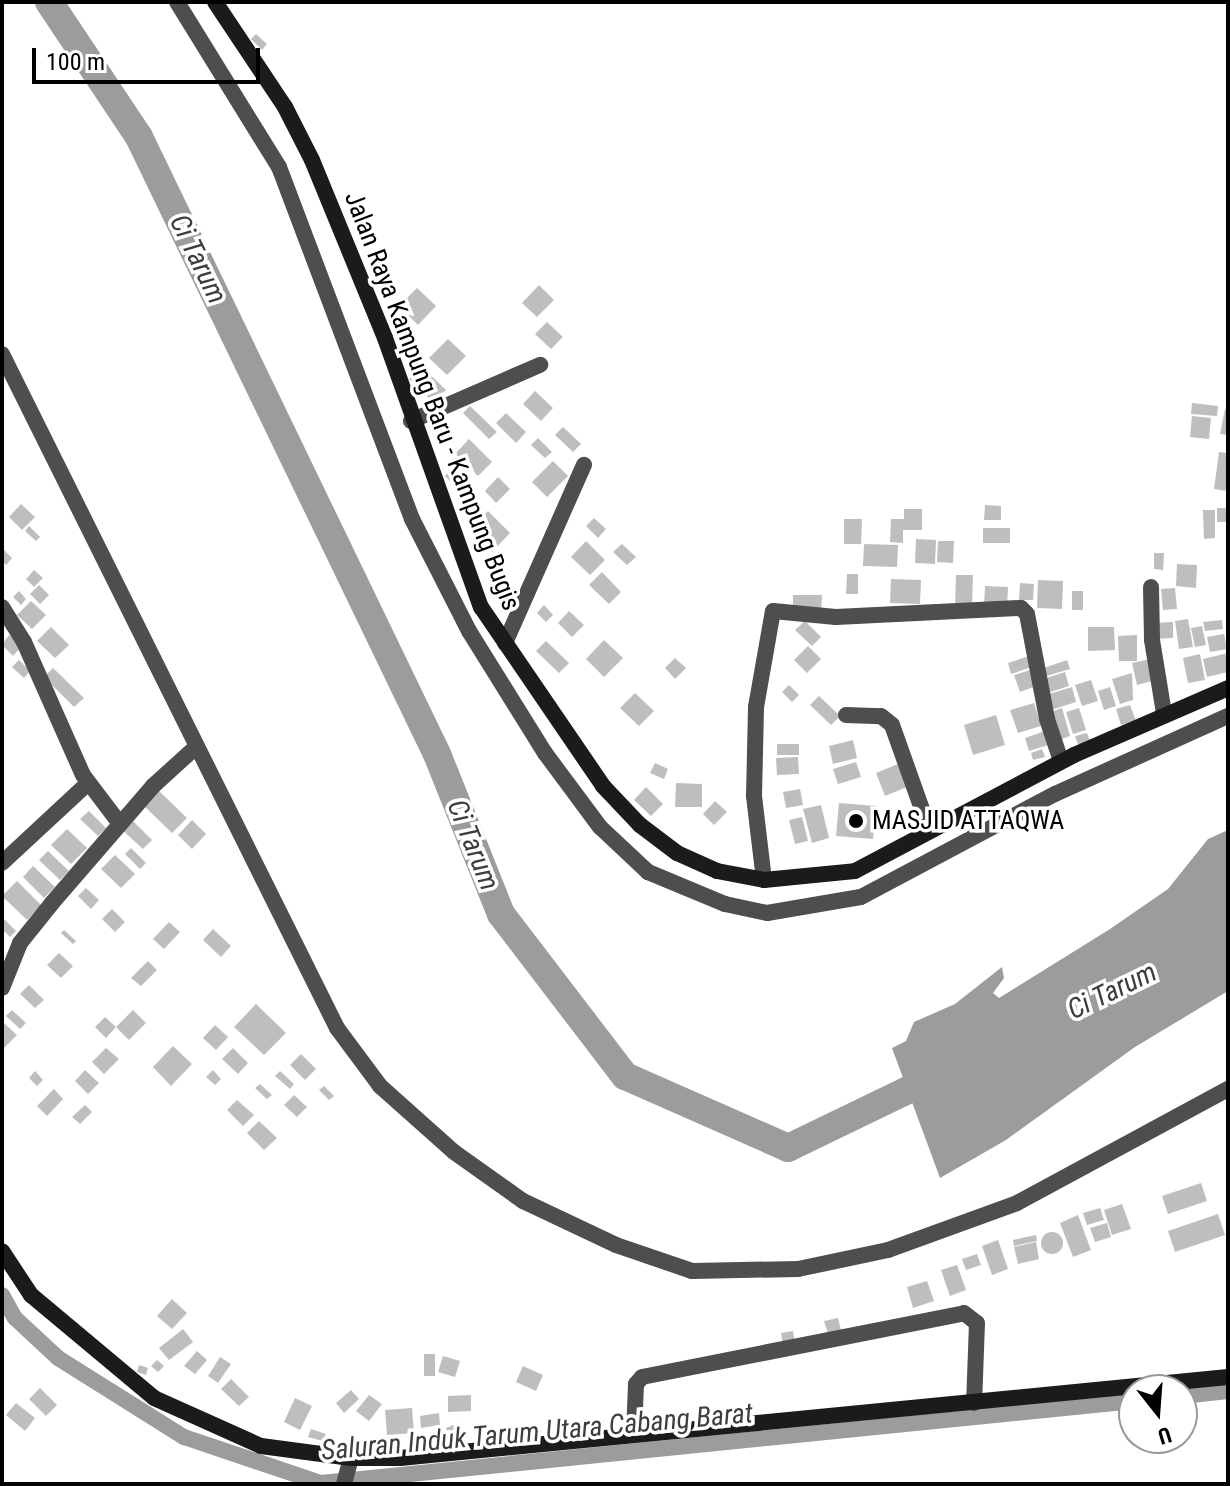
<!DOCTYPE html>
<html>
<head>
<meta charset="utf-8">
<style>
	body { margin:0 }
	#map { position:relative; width:1230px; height:1486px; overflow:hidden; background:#fff; font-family:"Roboto Condensed",sans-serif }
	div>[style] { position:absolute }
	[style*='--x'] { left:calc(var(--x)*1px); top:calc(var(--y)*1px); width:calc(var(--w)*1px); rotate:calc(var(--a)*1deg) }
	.water>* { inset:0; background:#9c9c9c }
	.canal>* { height:16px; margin:-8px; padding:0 8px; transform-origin:8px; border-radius:8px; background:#9c9c9c }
	.river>* { height:28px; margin:-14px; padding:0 14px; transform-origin:14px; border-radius:14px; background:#9c9c9c }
	.building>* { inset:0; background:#bebebe }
	.round { border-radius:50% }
	.street>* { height:16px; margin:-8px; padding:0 8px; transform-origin:8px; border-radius:8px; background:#4e4e4e }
	.secondary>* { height:16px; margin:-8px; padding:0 8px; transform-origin:8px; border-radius:8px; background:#1b1b1b }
	.dots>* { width:22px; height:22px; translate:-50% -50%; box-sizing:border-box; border:4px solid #fff; border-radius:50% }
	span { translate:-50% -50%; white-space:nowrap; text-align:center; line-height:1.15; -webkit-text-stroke:7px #fff; paint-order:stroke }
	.street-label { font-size:26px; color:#000 }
	.poi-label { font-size:26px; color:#000 }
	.left { translate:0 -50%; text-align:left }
	.water-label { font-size:28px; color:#3d3d3d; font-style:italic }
	.frame { position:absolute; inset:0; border:4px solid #000; pointer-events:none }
	.north { position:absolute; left:1118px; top:1374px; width:80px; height:80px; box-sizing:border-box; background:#fff; border:2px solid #999; border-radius:50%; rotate:163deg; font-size:22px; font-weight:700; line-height:32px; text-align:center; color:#000 }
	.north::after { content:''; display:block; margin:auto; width:28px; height:36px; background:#000; clip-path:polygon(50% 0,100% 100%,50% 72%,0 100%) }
	.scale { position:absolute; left:32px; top:48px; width:228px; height:36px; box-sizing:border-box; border:4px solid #000; border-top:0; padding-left:10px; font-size:24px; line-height:28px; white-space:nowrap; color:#000; -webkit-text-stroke:6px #fff; paint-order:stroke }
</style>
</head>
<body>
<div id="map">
	<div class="water">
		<i style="clip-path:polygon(1228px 830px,1228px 991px,1135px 1047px,1006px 1140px,940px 1178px,892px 1048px,906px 1041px,914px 1022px,955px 1004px,1002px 967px,1004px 978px,993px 993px,999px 998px,1110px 929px,1168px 889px,1208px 839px)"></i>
	</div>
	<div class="canal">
		<i style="--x:2;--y:1295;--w:26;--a:61"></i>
		<i style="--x:15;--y:1318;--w:59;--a:42.9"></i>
		<i style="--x:58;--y:1358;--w:149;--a:32.1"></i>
		<i style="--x:184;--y:1437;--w:145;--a:18.6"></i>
		<i style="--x:321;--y:1483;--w:817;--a:-5.76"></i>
		<i style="--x:1182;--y:1396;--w:46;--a:-6.2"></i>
	</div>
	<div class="river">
		<i style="--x:49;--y:2;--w:162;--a:56.3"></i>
		<i style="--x:139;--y:137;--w:685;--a:64.22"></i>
		<i style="--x:437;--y:754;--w:172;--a:68.2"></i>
		<i style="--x:501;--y:914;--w:204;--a:52.6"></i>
		<i style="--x:625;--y:1076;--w:178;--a:23.8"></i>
		<i style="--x:788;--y:1148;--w:170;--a:-25.8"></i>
	</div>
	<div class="building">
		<i style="clip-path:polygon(256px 34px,267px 44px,262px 50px,251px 39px)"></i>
		<i style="clip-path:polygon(539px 285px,554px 300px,537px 317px,522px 303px)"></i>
		<i style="clip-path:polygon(417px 288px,436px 306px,418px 325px,399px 306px)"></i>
		<i style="clip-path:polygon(547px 322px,563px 337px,551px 349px,535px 334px)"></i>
		<i style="clip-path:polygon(448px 339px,466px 356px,447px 375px,429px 358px)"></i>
		<i style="clip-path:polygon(421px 366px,446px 390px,433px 402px,409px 379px)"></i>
		<i style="clip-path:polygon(535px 391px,553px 408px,541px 421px,523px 404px)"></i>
		<i style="clip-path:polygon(1192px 403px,1218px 406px,1217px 416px,1191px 414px)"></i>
		<i style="clip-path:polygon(470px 406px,497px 432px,489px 439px,463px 413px)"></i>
		<i style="clip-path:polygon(1225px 409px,1228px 409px,1228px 435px,1220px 434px)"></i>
		<i style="clip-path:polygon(506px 413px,526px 432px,516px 443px,496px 423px)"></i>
		<i style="clip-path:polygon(1192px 416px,1211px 418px,1209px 439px,1190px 437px)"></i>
		<i style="clip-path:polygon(563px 427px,581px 444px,573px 452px,555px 435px)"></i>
		<i style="clip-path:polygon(538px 438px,552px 452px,545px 458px,531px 445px)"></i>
		<i style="clip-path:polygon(469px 439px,492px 462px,478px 476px,455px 454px)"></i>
		<i style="clip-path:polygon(1219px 452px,1228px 453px,1228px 491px,1214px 489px)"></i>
		<i style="clip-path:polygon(553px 461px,568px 476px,547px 497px,532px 482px)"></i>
		<i style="clip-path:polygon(453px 468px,465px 480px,457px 488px,445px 476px)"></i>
		<i style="clip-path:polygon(498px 477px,510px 489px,496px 503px,485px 491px)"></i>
		<i style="clip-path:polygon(21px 504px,35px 517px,22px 530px,9px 517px)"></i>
		<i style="clip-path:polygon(985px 505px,1001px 506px,1001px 520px,984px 520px)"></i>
		<i style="clip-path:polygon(1217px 508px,1228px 508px,1228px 522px,1217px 522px)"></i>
		<i style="clip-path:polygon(904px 509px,922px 509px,922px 530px,903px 530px,903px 543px,890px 542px,891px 519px,904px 519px)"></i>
		<i style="clip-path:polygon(1203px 510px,1215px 510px,1215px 538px,1204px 539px)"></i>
		<i style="clip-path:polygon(488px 511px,510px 533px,492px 552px,469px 530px)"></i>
		<i style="clip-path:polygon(594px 518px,606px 529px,598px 538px,586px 526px)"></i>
		<i style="clip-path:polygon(844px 519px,862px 519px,861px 544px,844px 544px)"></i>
		<i style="clip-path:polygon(29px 526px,40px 537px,36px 541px,25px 531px)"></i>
		<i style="clip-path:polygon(983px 528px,1010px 528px,1010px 543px,983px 543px)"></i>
		<i style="clip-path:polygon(916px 539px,936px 540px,935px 564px,915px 563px)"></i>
		<i style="clip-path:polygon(586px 541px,605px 560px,590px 575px,571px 557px)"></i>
		<i style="clip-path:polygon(938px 541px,954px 541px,953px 563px,937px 562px)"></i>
		<i style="clip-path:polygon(622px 544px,636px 557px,627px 565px,613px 552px)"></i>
		<i style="clip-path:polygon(864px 544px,898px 545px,897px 567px,863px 566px)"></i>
		<i style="clip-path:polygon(2px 548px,12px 558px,6px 565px,2px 560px)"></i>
		<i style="clip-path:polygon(1154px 553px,1164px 553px,1163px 570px,1154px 569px)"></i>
		<i style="clip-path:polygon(1177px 564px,1197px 565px,1196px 588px,1176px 586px)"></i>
		<i style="clip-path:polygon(34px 570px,43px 578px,34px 587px,26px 579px)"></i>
		<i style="clip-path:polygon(602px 572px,621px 592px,609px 604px,589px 585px)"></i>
		<i style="clip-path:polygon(847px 574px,858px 574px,858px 594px,846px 594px)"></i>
		<i style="clip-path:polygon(956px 575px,973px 575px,972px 607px,955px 606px)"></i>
		<i style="clip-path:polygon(891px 579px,921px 580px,920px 604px,890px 603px)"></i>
		<i style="clip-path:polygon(1038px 580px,1063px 581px,1062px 609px,1037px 608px)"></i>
		<i style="clip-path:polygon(1020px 583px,1034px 584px,1033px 600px,1019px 600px)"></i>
		<i style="clip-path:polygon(39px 585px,49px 595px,40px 604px,30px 594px)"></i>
		<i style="clip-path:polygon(985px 586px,1008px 587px,1007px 607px,984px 606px)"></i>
		<i style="clip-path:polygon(1175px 588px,1177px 609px,1163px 610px,1161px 589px)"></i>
		<i style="clip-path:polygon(19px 591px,26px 599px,21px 605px,13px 597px)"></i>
		<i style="clip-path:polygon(1072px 591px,1083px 591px,1083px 610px,1072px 610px)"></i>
		<i style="clip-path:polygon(793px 595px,822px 595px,821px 613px,793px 612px)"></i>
		<i style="clip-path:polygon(31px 601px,46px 615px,32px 629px,17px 615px)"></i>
		<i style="clip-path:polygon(544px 605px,553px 615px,546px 622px,537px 613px)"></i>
		<i style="clip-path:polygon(569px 611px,584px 625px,572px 637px,558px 623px)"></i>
		<i style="clip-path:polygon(1188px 619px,1193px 647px,1179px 649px,1175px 621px)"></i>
		<i style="clip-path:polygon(1222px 620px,1223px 629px,1205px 631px,1203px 622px)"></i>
		<i style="clip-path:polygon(805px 621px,821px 637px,812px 646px,795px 630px)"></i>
		<i style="clip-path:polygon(1173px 622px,1173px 638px,1154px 639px,1153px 623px)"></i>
		<i style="clip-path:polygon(1202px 626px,1206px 645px,1195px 647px,1191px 628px)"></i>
		<i style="clip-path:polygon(51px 627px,69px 645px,55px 658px,37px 641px)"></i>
		<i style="clip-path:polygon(1088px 627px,1114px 627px,1115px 650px,1088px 651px)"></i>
		<i style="clip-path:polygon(1224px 634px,1227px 649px,1210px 652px,1207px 637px)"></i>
		<i style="clip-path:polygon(9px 635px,21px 647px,13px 656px,2px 645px)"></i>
		<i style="clip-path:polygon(1137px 635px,1137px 661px,1119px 661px,1118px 636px)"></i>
		<i style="clip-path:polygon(604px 640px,623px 658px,604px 677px,586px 659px)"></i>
		<i style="clip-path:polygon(546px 641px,569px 663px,559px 673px,536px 651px)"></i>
		<i style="clip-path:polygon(808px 646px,821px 659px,807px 673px,794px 660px)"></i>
		<i style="clip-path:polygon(1228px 653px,1228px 672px,1207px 677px,1203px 659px)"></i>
		<i style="clip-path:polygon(1200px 654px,1205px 680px,1188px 683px,1183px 658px)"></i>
		<i style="clip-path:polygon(1032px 655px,1035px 666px,1011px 674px,1008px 663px)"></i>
		<i style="clip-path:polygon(675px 658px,686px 668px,675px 679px,665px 668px)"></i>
		<i style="clip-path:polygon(1155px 658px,1160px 679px,1137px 685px,1132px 663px)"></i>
		<i style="clip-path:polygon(19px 660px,30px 671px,24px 678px,12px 667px)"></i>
		<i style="clip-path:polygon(1067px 660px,1070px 669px,1043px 677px,1041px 669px)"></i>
		<i style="clip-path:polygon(53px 668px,84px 698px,74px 707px,44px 677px)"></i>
		<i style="clip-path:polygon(1030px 670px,1036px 686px,1020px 692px,1014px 675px)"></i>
		<i style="clip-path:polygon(1065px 672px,1069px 686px,1047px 693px,1043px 679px)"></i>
		<i style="clip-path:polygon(1132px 673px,1133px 700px,1120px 704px,1112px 679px)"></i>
		<i style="clip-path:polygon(1091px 680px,1098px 701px,1082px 706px,1075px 685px)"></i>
		<i style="clip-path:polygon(789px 685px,799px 695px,792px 702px,782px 692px)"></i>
		<i style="clip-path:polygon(1072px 687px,1076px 702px,1051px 710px,1046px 695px)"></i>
		<i style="clip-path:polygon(1110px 687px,1116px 706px,1104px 710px,1098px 691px)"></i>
		<i style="clip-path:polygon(635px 693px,654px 711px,639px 726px,620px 708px)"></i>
		<i style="clip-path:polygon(819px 696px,840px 716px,831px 725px,810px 705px)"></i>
		<i style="clip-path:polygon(1034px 703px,1041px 726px,1018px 733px,1010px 710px)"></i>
		<i style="clip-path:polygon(1130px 705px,1136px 721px,1121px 725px,1116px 709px)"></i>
		<i style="clip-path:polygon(1062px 708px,1070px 736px,1057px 741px,1048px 713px)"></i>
		<i style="clip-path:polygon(1079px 708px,1086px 730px,1073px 734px,1066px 712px)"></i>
		<i style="clip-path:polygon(996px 715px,1005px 745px,973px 755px,964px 725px)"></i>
		<i style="clip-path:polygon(1048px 730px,1052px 744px,1029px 751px,1025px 738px)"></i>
		<i style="clip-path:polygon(1087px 733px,1091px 743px,1079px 747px,1075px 736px)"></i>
		<i style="clip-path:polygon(853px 740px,857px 758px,833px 764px,829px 746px)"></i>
		<i style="clip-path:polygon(777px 744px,799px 744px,799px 755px,777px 755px)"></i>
		<i style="clip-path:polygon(1042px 749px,1045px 757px,1033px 760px,1031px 753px)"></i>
		<i style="clip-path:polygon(798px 757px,799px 774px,777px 775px,776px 758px)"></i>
		<i style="clip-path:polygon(856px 762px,861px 777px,838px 784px,833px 769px)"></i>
		<i style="clip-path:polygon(655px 763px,668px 769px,664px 779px,650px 773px)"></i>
		<i style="clip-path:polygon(898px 764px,907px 787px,885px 796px,876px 773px)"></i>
		<i style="clip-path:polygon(676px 783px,702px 784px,702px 807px,675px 807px)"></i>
		<i style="clip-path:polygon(646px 787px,663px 804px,651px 816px,634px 800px)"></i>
		<i style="clip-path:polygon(157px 789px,187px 818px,172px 833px,142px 804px)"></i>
		<i style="clip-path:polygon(800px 789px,803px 805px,786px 808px,783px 792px)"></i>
		<i style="clip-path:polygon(715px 801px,727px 812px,714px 825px,703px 814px)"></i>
		<i style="clip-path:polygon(839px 803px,876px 806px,873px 839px,836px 836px)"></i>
		<i style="clip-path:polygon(821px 805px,829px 838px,812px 843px,803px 809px)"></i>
		<i style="clip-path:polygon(89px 811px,106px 828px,98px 836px,80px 819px)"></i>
		<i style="clip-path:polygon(802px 817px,808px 841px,795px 844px,789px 820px)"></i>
		<i style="clip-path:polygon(130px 818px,152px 840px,143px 849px,120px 828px)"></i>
		<i style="clip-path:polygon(192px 820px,206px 834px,192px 849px,178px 835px)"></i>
		<i style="clip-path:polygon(67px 829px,87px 848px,71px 864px,51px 845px)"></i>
		<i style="clip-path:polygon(131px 848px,146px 863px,140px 869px,125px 854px)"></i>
		<i style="clip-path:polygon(48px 851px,69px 871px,60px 880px,39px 860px)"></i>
		<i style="clip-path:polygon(115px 855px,135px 874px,121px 888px,101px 869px)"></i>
		<i style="clip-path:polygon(33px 866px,55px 887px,44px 898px,23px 877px)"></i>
		<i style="clip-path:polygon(17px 881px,41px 905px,27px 920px,2px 896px)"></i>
		<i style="clip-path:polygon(86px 888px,99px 900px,91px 909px,78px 896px)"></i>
		<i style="clip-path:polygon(112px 909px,125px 922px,115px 932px,102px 919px)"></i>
		<i style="clip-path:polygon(2px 917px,16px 931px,10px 937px,2px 929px)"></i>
		<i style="clip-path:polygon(169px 922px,180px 932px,164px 949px,153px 939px)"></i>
		<i style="clip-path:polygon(213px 929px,231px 946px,221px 957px,203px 940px)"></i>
		<i style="clip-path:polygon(64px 930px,76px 941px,73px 944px,61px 933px)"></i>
		<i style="clip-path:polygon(59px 953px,73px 966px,61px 978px,47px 965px)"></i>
		<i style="clip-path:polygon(148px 961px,157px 970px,141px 986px,131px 978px)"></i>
		<i style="clip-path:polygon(29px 985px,44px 1000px,35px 1008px,20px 994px)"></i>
		<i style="clip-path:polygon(256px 1004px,286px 1033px,264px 1055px,234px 1027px)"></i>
		<i style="clip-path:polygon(12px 1010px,26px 1023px,20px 1029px,6px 1016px)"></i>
		<i style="clip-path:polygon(133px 1010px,146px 1023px,129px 1040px,116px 1027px,106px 1038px,95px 1027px,105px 1017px,116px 1027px)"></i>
		<i style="clip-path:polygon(4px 1023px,17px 1035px,2px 1050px,2px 1024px)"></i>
		<i style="clip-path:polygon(215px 1025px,228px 1037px,216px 1050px,203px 1038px)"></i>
		<i style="clip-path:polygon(173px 1046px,192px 1064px,171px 1086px,153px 1067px)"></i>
		<i style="clip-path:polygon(106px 1048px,119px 1059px,104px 1074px,92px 1062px)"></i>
		<i style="clip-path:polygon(233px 1048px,248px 1063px,238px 1074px,222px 1059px)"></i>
		<i style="clip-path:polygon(301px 1054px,316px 1069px,305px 1080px,290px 1065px)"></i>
		<i style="clip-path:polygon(85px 1070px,99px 1083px,88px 1094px,75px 1081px)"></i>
		<i style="clip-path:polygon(213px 1070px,221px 1079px,215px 1085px,206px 1077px)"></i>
		<i style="clip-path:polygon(35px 1071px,43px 1080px,37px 1086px,29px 1078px)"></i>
		<i style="clip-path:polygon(280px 1071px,294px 1084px,290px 1089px,275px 1076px)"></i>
		<i style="clip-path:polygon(260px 1084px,272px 1095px,267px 1099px,255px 1088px)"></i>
		<i style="clip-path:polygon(324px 1086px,334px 1096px,329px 1100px,319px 1090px)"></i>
		<i style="clip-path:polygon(54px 1089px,63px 1099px,47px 1116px,37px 1106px)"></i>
		<i style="clip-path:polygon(294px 1095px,307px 1107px,297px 1117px,284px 1105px)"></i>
		<i style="clip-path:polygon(237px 1100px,254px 1115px,243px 1126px,227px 1110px)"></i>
		<i style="clip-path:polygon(85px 1105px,92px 1112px,80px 1124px,72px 1117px)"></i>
		<i style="clip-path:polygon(259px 1121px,277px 1138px,264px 1150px,247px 1133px)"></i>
		<i style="clip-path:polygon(1201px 1183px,1207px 1201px,1168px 1214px,1162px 1196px)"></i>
		<i style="clip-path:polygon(1122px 1204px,1131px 1229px,1112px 1235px,1104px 1210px)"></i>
		<i style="clip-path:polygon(1100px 1208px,1104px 1220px,1087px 1225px,1083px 1213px)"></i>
		<i style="clip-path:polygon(1218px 1214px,1225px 1235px,1175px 1252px,1168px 1231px)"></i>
		<i style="clip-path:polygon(1078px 1215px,1091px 1250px,1073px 1257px,1060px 1223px)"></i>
		<i style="clip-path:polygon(1107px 1223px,1111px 1237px,1095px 1242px,1090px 1228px)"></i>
		<i class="round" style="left:1041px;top:1232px;width:22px;height:22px"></i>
		<i style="clip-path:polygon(1036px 1235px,1037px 1241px,1014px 1246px,1013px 1240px)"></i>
		<i style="clip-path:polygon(998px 1240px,1008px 1269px,992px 1275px,982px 1246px)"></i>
		<i style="clip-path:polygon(1036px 1242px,1039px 1259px,1018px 1264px,1014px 1247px)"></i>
		<i style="clip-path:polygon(977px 1254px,981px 1265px,966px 1270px,962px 1259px)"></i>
		<i style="clip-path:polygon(957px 1265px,966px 1290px,950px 1296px,941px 1270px)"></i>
		<i style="clip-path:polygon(927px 1281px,934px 1301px,913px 1308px,907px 1287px)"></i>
		<i style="clip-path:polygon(172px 1299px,187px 1313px,172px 1329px,157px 1316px)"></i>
		<i style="clip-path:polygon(838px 1318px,842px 1334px,829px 1337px,824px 1321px)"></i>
		<i style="clip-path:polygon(183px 1329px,193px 1342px,169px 1360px,159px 1348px)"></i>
		<i style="clip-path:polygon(793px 1331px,795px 1343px,783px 1345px,781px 1333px)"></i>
		<i style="clip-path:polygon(197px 1351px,207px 1360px,195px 1374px,184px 1366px)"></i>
		<i style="clip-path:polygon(424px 1354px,435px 1354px,435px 1376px,424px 1376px)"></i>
		<i style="clip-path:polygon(443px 1356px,460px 1361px,455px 1377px,438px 1372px)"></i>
		<i style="clip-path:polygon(220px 1357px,231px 1364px,218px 1383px,208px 1376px)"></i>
		<i style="clip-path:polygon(157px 1360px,164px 1366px,158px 1372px,151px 1366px)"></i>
		<i style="clip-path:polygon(139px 1365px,148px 1368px,146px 1375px,137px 1372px)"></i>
		<i style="clip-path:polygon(523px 1366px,543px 1375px,536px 1391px,516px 1382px)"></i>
		<i style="clip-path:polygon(231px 1379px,249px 1397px,239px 1406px,221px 1389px)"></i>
		<i style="clip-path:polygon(40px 1388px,57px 1405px,46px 1416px,29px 1399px)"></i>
		<i style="clip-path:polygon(351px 1390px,359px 1399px,344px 1413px,336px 1403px)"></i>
		<i style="clip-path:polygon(369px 1395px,382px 1404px,369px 1421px,356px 1411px)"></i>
		<i style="clip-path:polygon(471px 1395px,471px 1411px,448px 1412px,448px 1396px)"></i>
		<i style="clip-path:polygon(295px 1398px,312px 1406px,300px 1430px,284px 1422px)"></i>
		<i style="clip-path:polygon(16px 1403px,35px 1418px,25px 1431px,6px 1415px)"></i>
		<i style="clip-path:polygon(412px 1408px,414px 1433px,387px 1435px,385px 1410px)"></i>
		<i style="clip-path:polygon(439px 1413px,440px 1425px,421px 1428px,420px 1416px)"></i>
		<i style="clip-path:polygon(458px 1423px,463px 1436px,450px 1441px,446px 1428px)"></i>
		<i style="clip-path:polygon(311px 1429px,326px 1434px,323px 1441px,308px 1437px)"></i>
	</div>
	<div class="street">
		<i style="--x:177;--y:2;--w:194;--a:58.3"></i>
		<i style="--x:279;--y:167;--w:376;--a:69.3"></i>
		<i style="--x:412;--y:519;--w:126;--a:63"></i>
		<i style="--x:469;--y:631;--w:144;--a:58.1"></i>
		<i style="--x:545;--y:753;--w:92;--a:53.4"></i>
		<i style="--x:600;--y:827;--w:66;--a:43.2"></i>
		<i style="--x:648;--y:872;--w:83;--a:22.6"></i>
		<i style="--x:725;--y:904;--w:43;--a:12.1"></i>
		<i style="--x:767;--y:913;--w:95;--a:-9.7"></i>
		<i style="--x:861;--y:897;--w:220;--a:-28"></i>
		<i style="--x:1055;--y:794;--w:190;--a:-24.3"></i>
		<i style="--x:2;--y:354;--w:753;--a:63.57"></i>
		<i style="--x:337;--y:1028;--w:72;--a:53.4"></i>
		<i style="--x:380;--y:1086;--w:99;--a:41.7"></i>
		<i style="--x:454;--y:1152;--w:85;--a:35.4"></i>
		<i style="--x:523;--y:1201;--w:103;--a:25.3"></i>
		<i style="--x:616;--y:1245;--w:80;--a:18.9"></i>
		<i style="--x:692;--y:1271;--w:106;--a:-1.1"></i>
		<i style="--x:798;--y:1269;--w:92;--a:-11.9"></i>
		<i style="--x:888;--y:1250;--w:137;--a:-20"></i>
		<i style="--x:1017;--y:1203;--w:240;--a:-28.4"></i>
		<i style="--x:411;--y:421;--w:141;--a:-23.5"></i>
		<i style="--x:1151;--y:587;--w:53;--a:88.9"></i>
		<i style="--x:1152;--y:640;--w:74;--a:80.7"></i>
		<i style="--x:2;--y:607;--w:41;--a:57.8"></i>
		<i style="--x:24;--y:642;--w:145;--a:66.1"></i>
		<i style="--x:83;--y:775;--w:61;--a:52.9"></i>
		<i style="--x:505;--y:643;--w:195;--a:-66.1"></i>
		<i style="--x:846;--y:715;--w:35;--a:2"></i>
		<i style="--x:881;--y:716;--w:14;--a:39"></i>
		<i style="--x:892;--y:725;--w:110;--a:70.4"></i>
		<i style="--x:2;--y:863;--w:117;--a:-42.9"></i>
		<i style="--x:764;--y:880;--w:85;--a:-96.8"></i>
		<i style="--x:754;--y:796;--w:89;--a:-88.7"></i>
		<i style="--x:756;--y:707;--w:97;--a:-80"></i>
		<i style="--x:773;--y:611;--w:63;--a:5.4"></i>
		<i style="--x:836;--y:617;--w:185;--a:-2.8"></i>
		<i style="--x:1021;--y:608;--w:8;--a:45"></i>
		<i style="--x:1027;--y:614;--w:107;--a:79.2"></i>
		<i style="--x:1047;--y:719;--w:44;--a:71.6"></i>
		<i style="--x:2;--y:988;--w:48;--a:-68.2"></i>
		<i style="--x:20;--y:943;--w:51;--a:-51.3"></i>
		<i style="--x:52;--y:903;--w:155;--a:-49.2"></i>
		<i style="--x:153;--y:786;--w:59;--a:-42.3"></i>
		<i style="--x:634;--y:1434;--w:50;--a:-87.7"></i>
		<i style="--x:636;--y:1384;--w:9;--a:-49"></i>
		<i style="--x:642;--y:1377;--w:328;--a:-11.2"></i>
		<i style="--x:964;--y:1313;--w:16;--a:38"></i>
		<i style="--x:977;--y:1323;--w:80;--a:92.1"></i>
		<i style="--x:344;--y:1484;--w:27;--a:-75"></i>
	</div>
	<div class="secondary">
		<i style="--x:215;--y:2;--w:126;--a:56.3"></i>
		<i style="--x:285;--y:107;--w:59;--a:63"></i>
		<i style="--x:312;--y:160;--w:192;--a:67.7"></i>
		<i style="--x:385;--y:338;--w:286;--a:70.4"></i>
		<i style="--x:481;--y:607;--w:217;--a:55.7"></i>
		<i style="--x:603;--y:786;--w:54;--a:46.5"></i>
		<i style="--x:640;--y:825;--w:46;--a:37.1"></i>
		<i style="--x:677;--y:853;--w:44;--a:24.2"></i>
		<i style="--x:717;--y:871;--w:48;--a:10.8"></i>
		<i style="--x:764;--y:880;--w:91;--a:-5.6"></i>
		<i style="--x:855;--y:871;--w:248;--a:-27.9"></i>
		<i style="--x:1074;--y:755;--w:168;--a:-23.5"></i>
		<i style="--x:2;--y:1251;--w:53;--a:56.6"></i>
		<i style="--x:31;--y:1295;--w:160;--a:39.9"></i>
		<i style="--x:154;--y:1398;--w:117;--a:24.2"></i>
		<i style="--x:261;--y:1446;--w:91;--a:7.6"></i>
		<i style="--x:351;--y:1458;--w:49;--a:0"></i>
		<i style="--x:400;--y:1458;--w:832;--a:-5.59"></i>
	</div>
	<div class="dots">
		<i style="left:856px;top:821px;background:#000"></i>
	</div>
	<div class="street-label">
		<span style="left:432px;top:401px;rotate:69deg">Jalan Raya Kampung Baru - Kampung Bugis</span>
	</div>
	<div class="poi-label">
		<span class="left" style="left:872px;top:821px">MASJID ATTAQWA</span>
	</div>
	<div class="water-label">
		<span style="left:198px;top:259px;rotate:64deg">Ci Tarum</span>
		<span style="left:473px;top:845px;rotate:68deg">Ci Tarum</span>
		<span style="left:1112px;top:991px;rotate:-26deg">Ci Tarum</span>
		<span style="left:537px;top:1432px;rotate:-5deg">Saluran Induk Tarum Utara Cabang Barat</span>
	</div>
	<div class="frame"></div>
	<div class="north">U</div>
	<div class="scale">100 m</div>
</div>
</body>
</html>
